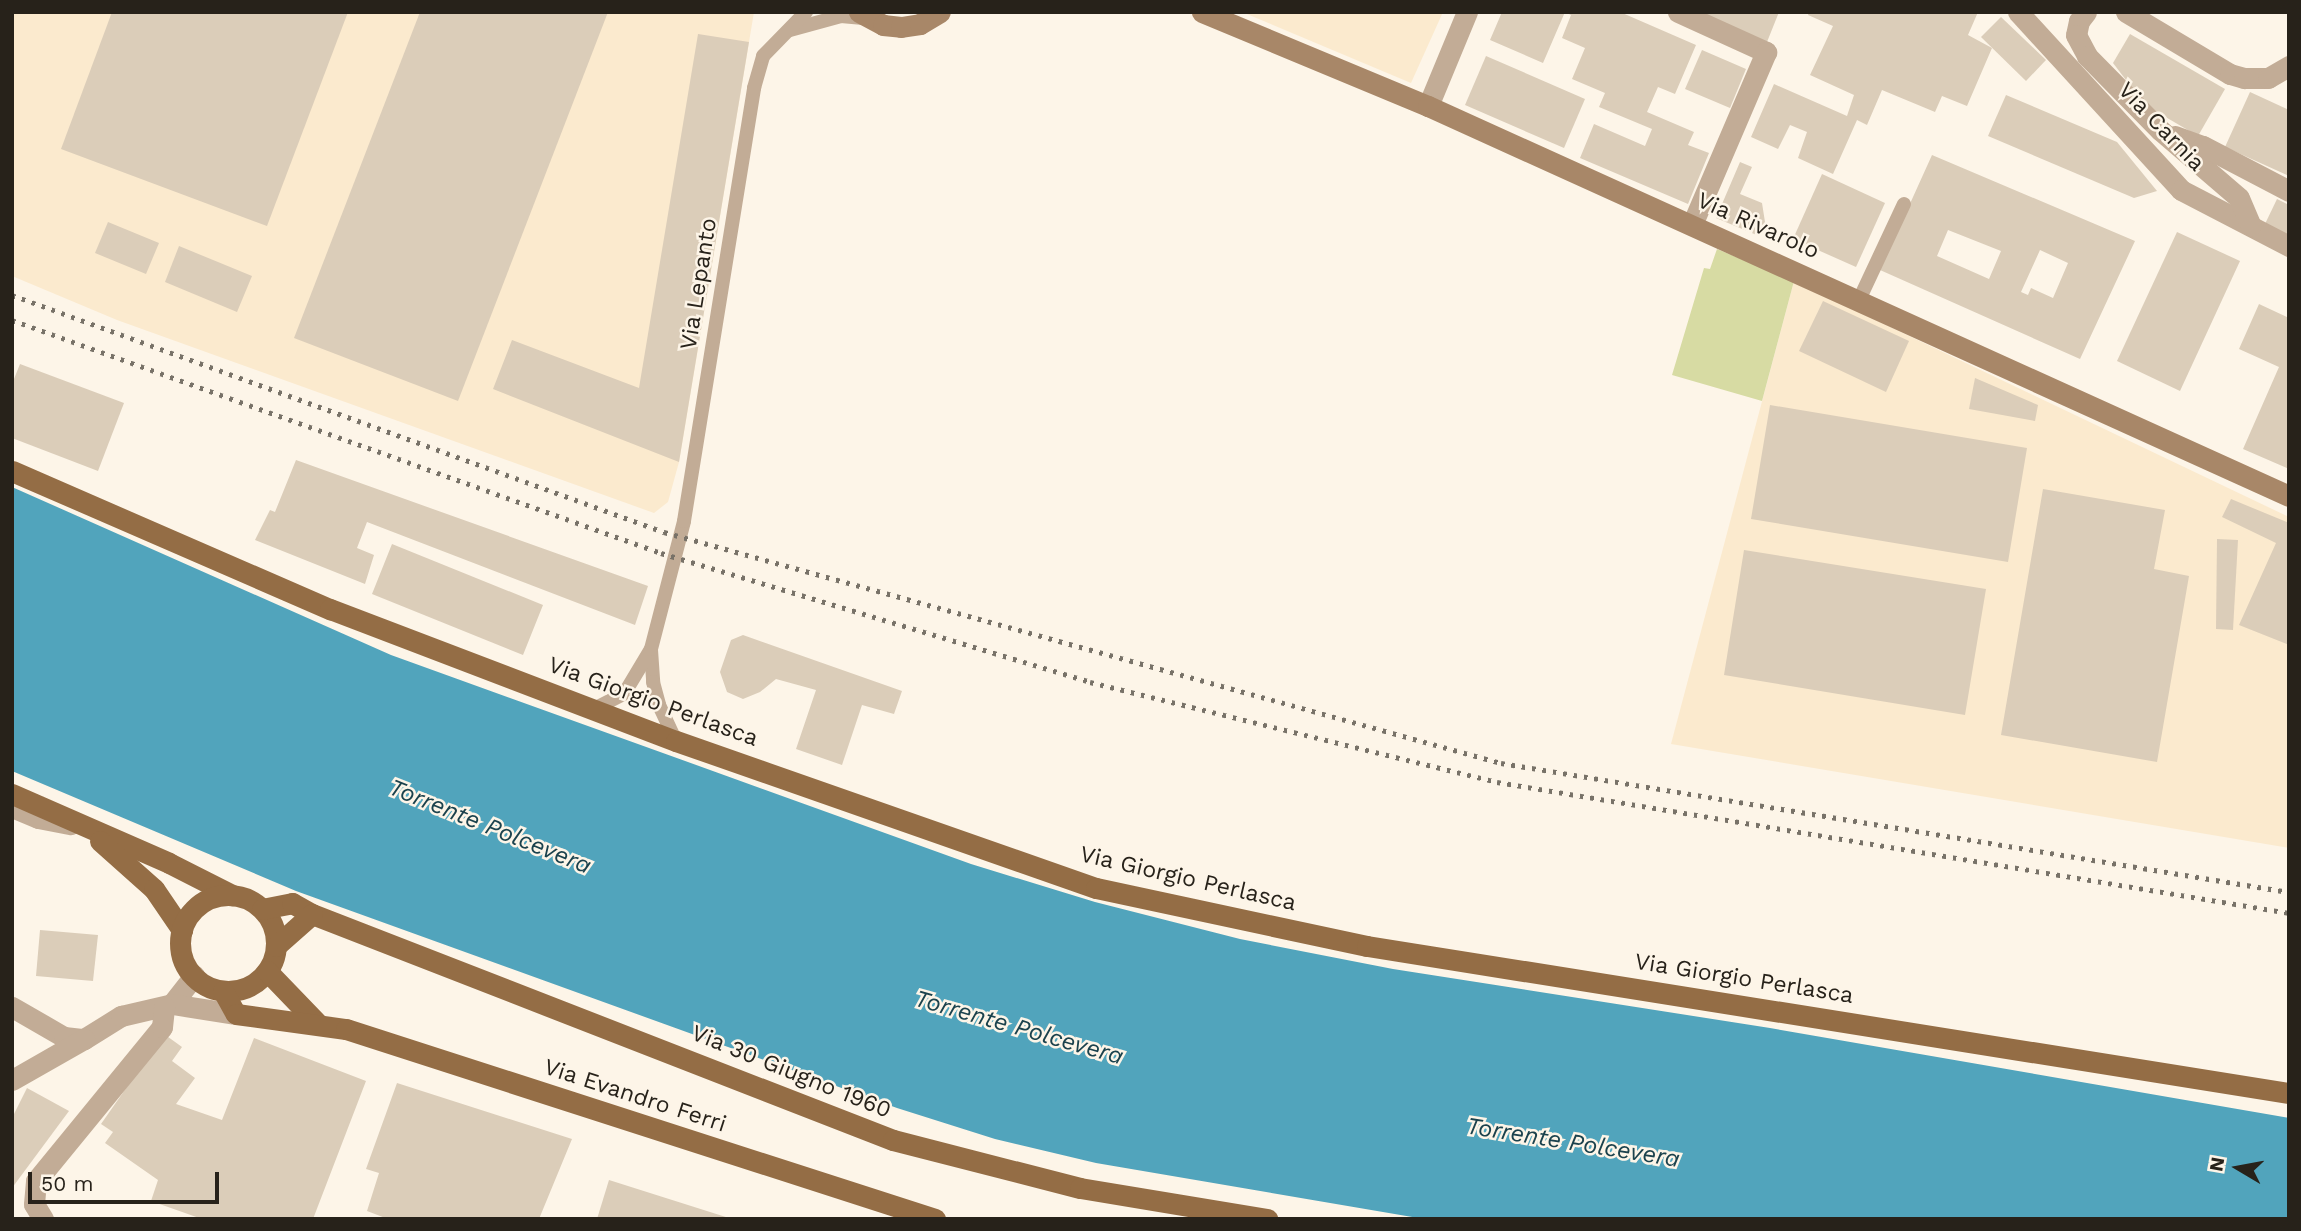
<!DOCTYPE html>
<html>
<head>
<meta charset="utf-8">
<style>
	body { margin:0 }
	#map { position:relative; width:2301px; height:1231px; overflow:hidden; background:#fdf5e8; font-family:"Work Sans",sans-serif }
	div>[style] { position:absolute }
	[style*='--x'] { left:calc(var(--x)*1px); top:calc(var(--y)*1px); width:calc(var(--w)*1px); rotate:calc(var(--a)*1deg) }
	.built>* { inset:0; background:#fbeace }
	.green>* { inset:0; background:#d7dba3 }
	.water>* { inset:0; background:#51a4bc }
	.building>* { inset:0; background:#dbcdb9 }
	.lane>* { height:14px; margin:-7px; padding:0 7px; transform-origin:7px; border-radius:7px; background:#c2ac96 }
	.street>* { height:21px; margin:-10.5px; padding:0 10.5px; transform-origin:10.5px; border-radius:10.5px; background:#c2ac96 }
	.secondary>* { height:21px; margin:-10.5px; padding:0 10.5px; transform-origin:10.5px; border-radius:10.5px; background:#a88768 }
	.primary>* { height:21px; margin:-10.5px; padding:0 10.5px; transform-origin:10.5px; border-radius:10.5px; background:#946d45 }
	.primary>.ring { margin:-10.5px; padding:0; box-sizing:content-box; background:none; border:21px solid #946d45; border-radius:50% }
	.rail>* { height:5px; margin-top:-2.5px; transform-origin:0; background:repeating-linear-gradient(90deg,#787268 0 3.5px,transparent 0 10.5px) }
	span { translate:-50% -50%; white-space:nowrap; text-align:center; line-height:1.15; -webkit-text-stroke:5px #fdf5e8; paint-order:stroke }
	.street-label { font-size:23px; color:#27221a }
	.water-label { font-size:24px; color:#1b424d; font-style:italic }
	.frame { position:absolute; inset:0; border:14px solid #27221a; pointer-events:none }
	.north { position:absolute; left:2203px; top:1133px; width:70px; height:70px; -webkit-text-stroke:5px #fdf5e8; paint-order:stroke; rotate:280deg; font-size:19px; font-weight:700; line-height:28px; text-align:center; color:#27221a }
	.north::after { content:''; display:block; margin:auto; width:24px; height:32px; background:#27221a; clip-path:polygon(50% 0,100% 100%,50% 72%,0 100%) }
	.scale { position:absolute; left:28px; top:1172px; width:191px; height:32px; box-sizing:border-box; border:4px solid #27221a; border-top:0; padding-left:9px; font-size:21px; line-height:24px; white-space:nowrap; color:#27221a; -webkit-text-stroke:5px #fdf5e8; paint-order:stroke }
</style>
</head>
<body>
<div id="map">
	<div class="built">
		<i style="clip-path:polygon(12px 12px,754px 12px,679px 462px,668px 502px,654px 513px,117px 320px,12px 276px)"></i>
		<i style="clip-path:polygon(1242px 12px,1443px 12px,1411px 83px)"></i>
		<i style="clip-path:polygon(1794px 281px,2289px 517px,2289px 848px,1671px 744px)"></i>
	</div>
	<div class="green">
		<i style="clip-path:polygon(1717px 249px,1794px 281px,1762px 401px,1672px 375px,1704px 268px,1710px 269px)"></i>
	</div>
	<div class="water">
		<i style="clip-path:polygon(12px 487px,391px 655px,971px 864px,1095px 902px,1240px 939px,1393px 969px,1770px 1028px,2289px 1118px,2289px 1219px,1424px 1219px,1096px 1163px,995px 1139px,897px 1108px,296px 891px,12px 771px)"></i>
	</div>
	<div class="building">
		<i style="clip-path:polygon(112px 12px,348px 12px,267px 226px,61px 149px)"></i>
		<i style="clip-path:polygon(420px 12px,608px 12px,458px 401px,294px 338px)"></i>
		<i style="clip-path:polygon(1502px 12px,1620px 12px,1696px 45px,1675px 94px,1658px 87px,1647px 112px,1694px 132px,1688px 145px,1709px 153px,1688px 204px,1580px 158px,1594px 124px,1645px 146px,1652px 129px,1599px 107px,1605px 93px,1572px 79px,1585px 48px,1562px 38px,1571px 15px,1565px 12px,1543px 63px,1490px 40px)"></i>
		<i style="clip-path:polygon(1698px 12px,1779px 12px,1767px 42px)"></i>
		<i style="clip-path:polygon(1809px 12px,1978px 12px,1968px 35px,1992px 48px,1967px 106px,1942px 96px,1935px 112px,1882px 90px,1867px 125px,1857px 120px,1833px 174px,1798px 158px,1807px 132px,1790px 125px,1778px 149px,1751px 137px,1774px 84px,1847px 116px,1854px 95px,1810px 75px,1833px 26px,1808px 15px)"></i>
		<i style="clip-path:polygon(2001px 17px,2046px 60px,2026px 81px,1981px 37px)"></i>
		<i style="clip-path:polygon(698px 34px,749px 42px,679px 462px,493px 389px,512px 340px,639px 388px)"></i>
		<i style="clip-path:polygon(2130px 34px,2225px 89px,2198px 136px,2145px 105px,2113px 63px)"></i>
		<i style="clip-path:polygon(1702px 50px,1746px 69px,1730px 108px,1685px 89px)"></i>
		<i style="clip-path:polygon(1486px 56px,1585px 99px,1564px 148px,1465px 105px)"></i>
		<i style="clip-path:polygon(2250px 92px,2289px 110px,2289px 176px,2225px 147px)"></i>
		<i style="clip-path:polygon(2006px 95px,2117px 142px,2157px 191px,2134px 198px,1988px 136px)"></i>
		<i style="clip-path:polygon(evenodd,1932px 155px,2135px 241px,2080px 359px,1880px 270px,1932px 155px,1948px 230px,2001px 251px,1989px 279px,1937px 256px,1948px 230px,1932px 155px,2040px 250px,2068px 263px,2053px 298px,2031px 288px,2028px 295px,2021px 292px,2040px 250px)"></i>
		<i style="clip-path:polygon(1740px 162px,1752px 167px,1740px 194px,1762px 203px,1765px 222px,1759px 236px,1716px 218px)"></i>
		<i style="clip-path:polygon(1822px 174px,1885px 203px,1856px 267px,1793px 239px)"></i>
		<i style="clip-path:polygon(2277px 199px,2289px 205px,2289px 237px,2265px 224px)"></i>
		<i style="clip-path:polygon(108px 222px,159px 243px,146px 274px,95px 253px)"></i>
		<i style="clip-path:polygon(2177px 232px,2240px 261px,2180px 391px,2117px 361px)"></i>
		<i style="clip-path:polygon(179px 246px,252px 276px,237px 312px,165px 282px)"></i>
		<i style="clip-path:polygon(1823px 301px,1909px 341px,1886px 392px,1799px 351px)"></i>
		<i style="clip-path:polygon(2259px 304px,2289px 318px,2289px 469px,2243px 449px,2279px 367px,2239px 349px)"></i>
		<i style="clip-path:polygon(20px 364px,124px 403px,98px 471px,12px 438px,12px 384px)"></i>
		<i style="clip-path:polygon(1975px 378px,2038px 405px,2035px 421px,1969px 409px)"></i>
		<i style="clip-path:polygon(1770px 405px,2027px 448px,2008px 562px,1751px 519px)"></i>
		<i style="clip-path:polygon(296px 460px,648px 586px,635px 625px,367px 522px,357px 548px,374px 555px,365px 584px,255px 540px,270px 510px,275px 512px)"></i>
		<i style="clip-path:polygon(2043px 489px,2165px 510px,2154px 569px,2189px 576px,2157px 762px,2001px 735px)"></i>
		<i style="clip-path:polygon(2231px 499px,2289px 523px,2289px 645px,2239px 625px,2276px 543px,2222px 517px)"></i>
		<i style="clip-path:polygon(2217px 539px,2238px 540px,2233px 630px,2216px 629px)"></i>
		<i style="clip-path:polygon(392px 544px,543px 605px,523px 655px,372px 594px)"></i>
		<i style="clip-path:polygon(1744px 550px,1986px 589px,1965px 715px,1724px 675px)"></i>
		<i style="clip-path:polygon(743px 635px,902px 691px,894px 714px,862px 705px,842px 765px,796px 749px,816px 690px,776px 679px,760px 692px,743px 699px,727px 692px,720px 672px,731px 640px)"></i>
		<i style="clip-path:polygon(40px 930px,98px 935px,93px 981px,36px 976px)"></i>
		<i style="clip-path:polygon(164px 1034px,182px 1047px,172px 1061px,195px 1078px,176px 1104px,222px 1120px,254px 1038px,366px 1081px,313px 1219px,202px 1219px,151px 1201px,158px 1180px,105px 1143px,113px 1132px,101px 1124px)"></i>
		<i style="clip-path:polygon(397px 1083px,572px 1139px,539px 1219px,388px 1219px,367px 1211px,379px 1173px,366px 1169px)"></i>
		<i style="clip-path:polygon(27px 1088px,69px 1111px,12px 1188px,12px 1118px)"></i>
		<i style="clip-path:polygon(609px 1180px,729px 1218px,729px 1219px,597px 1219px)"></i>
	</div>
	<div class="lane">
		<i style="--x:790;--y:30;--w:53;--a:-15.4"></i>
		<i style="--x:841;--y:16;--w:25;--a:5"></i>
		<i style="--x:1859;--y:300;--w:106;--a:-64.9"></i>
		<i style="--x:651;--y:650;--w:32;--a:86"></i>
		<i style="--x:653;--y:682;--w:24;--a:75"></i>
		<i style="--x:659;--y:705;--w:40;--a:65"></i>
		<i style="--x:594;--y:709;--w:34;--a:-27"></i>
		<i style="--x:624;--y:694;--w:52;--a:-59"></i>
		<i style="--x:651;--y:649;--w:132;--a:-75.5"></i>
		<i style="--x:684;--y:521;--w:439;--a:-80.8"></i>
		<i style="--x:754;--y:88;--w:33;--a:-74"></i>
		<i style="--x:763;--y:56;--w:62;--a:-45.7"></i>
	</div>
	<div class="street">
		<i style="--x:1678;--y:12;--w:97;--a:24.4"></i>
		<i style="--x:1766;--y:52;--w:188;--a:113.2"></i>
		<i style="--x:2018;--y:12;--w:241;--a:47.5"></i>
		<i style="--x:2181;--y:190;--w:122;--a:27.4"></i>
		<i style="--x:2086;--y:12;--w:11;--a:128"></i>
		<i style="--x:2079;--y:21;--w:14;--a:102"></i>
		<i style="--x:2076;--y:35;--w:24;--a:62"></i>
		<i style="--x:2087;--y:56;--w:104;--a:45.4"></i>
		<i style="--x:2160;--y:130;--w:104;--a:40.7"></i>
		<i style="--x:2239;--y:198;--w:30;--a:67"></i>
		<i style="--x:2126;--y:12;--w:121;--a:30.8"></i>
		<i style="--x:2230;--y:74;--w:15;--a:16"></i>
		<i style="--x:2244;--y:78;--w:24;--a:0"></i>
		<i style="--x:2268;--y:78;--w:24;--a:-30"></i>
		<i style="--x:1428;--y:106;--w:102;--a:-67.5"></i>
		<i style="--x:2175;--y:136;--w:30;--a:20"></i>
		<i style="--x:2203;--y:146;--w:97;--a:27.6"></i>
		<i style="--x:12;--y:807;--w:28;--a:23"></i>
		<i style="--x:38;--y:818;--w:33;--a:11"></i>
		<i style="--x:172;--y:1004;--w:36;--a:-52"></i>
		<i style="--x:12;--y:1007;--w:60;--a:30"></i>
		<i style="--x:64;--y:1037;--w:20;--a:6"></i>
		<i style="--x:84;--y:1039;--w:44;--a:-31.9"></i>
		<i style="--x:121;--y:1016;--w:52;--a:-13.2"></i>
		<i style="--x:172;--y:1004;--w:65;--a:8.9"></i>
		<i style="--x:12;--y:1080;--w:83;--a:-29.7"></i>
		<i style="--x:43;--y:1219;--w:17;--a:-121"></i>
		<i style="--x:34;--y:1204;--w:23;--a:-85"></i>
		<i style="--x:36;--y:1181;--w:199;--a:-50.7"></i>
		<i style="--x:162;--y:1027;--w:20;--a:-84"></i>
	</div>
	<div class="secondary">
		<i style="--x:859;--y:12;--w:27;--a:28"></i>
		<i style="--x:883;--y:25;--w:18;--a:6"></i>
		<i style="--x:901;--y:27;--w:19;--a:-9"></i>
		<i style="--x:920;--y:24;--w:23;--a:-31"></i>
		<i style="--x:1202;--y:12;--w:245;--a:22.6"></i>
		<i style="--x:1428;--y:106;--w:945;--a:24.37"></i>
	</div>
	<div class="primary">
		<i style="--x:12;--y:471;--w:347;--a:23.5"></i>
		<i style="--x:330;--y:609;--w:370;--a:20.9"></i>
		<i style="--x:676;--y:741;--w:445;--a:19.3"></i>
		<i style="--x:1096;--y:888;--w:277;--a:12.1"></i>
		<i style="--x:1367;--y:946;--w:934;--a:9.06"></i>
		<i style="--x:12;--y:794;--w:171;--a:23.7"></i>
		<i style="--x:169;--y:863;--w:71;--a:26.9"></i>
		<i style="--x:100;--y:841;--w:72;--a:41.6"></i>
		<i style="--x:154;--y:889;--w:50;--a:55.7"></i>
		<i class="ring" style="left:180px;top:895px;width:75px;height:75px"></i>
		<i style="--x:262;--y:909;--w:31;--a:-11"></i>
		<i style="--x:292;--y:903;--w:23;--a:29"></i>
		<i style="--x:312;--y:914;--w:623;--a:21.26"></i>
		<i style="--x:893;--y:1140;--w:193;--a:14.4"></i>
		<i style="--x:1080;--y:1188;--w:190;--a:9.4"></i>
		<i style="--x:276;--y:946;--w:48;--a:-41.6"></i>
		<i style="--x:267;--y:971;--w:74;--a:46.1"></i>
		<i style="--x:223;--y:991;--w:26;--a:61"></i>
		<i style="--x:236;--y:1014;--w:111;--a:7.8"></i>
		<i style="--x:346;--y:1029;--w:619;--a:17.88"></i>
	</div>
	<div class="rail">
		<i style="--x:12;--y:295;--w:694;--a:19.98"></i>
		<i style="--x:664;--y:532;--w:868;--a:15.43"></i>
		<i style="--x:1501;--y:763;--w:798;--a:9.3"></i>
		<i style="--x:12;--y:320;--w:690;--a:19.75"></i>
		<i style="--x:661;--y:553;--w:448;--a:16.7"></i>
		<i style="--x:1090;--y:682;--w:419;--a:13.8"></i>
		<i style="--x:1497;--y:782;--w:803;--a:9.39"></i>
	</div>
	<div class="street-label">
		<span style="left:2161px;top:127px;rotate:46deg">Via Carnia</span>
		<span style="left:1758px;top:226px;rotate:24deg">Via Rivarolo</span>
		<span style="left:699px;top:284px;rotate:-81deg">Via Lepanto</span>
		<span style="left:653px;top:702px;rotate:20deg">Via Giorgio Perlasca</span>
		<span style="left:1188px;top:879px;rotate:13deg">Via Giorgio Perlasca</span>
		<span style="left:1744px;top:979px;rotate:9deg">Via Giorgio Perlasca</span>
		<span style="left:791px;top:1072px;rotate:22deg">Via 30 Giugno 1960</span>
		<span style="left:635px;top:1096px;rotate:18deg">Via Evandro Ferri</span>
	</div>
	<div class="water-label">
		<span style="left:490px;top:827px;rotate:22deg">Torrente Polcevera</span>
		<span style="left:1019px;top:1028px;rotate:16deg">Torrente Polcevera</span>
		<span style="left:1573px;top:1143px;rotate:9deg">Torrente Polcevera</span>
	</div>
	<div class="frame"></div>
	<div class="north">N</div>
	<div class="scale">50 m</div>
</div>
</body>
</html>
